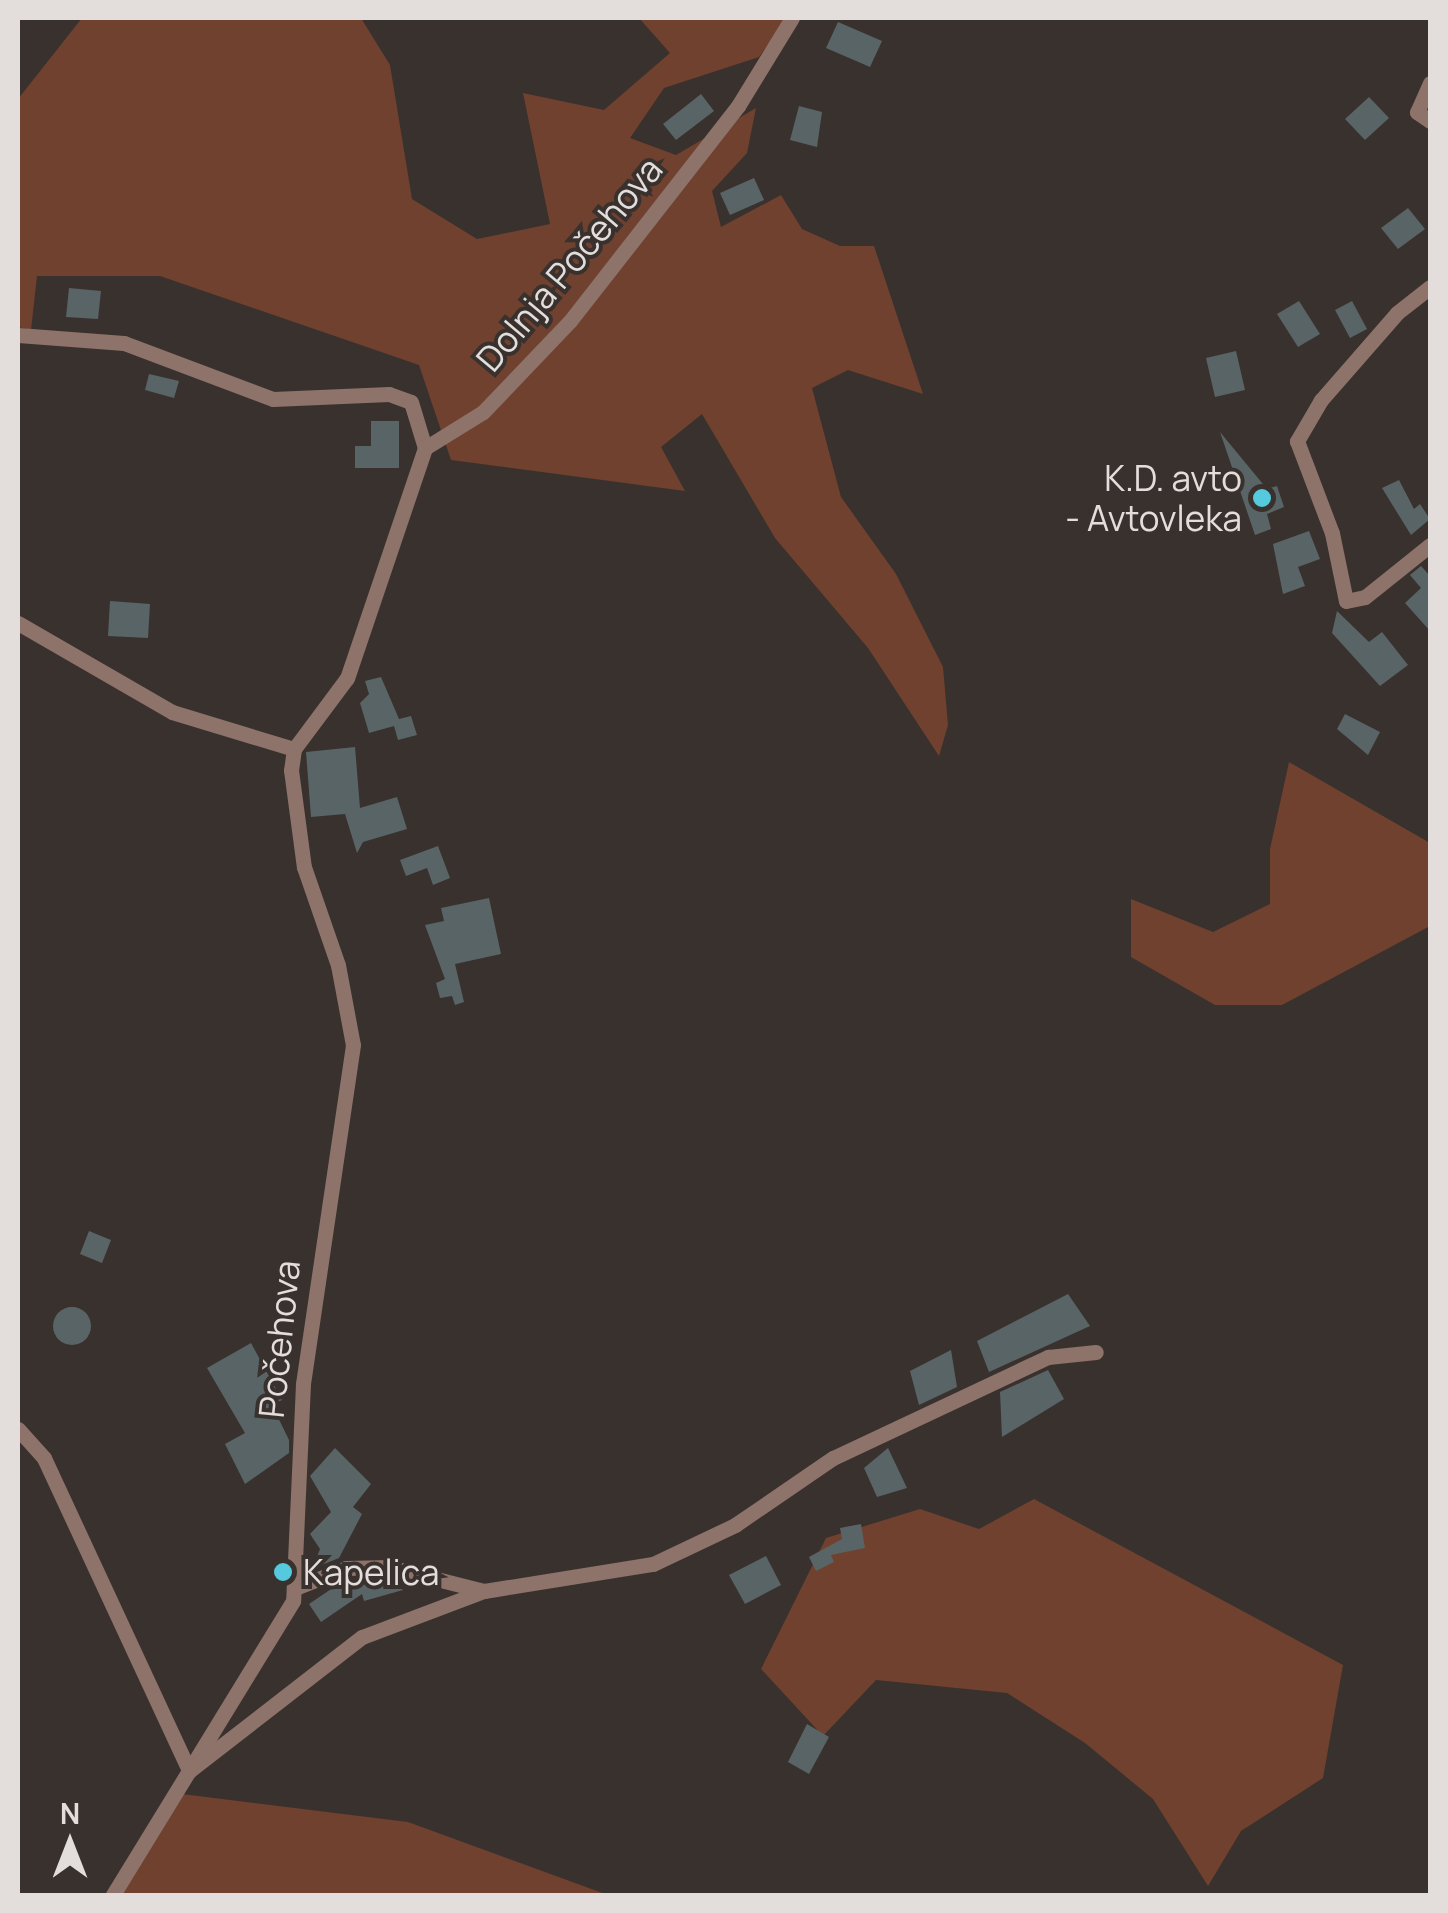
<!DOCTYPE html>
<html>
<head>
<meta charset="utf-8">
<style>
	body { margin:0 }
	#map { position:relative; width:1448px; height:1913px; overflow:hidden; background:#39312e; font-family:Manrope,sans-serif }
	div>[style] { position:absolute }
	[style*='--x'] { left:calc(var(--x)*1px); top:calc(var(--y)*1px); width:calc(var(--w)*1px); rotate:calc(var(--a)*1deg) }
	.green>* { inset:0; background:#6f412e }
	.building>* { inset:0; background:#596466 }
	.round { border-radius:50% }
	.minor>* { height:15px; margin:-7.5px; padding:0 7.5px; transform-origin:7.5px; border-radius:7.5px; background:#8d7369 }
	.dots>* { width:28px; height:28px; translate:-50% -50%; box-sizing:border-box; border:5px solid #39312e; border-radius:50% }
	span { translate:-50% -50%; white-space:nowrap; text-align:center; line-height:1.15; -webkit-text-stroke:8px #39312e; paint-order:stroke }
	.street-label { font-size:35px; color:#e3dedc }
	.poi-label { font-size:35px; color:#e3dedc }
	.right { translate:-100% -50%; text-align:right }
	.left { translate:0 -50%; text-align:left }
	.frame { position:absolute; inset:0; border:20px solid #e3dedc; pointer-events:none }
	.north { position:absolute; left:20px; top:1793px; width:100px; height:100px; -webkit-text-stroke:8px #39312e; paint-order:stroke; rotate:0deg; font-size:28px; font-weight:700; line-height:40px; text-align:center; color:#e3dedc }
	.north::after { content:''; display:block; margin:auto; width:35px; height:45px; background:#e3dedc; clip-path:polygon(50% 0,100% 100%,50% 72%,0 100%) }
</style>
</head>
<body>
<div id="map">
	<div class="green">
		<i style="clip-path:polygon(82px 18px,361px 18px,390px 65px,412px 199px,477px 239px,550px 224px,523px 93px,604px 110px,670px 53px,639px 18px,787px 18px,759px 57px,664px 88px,630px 138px,676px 155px,756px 108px,747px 153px,712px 191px,721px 227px,781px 195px,802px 229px,840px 246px,874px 246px,923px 394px,848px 370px,812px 388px,841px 497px,896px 574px,943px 667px,948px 725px,939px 756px,868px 648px,775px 538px,702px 414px,661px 447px,685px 491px,451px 460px,419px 365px,160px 276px,37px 276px,31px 330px,18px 327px,18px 99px)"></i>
		<i style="clip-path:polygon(1289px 762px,1430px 843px,1430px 926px,1282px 1005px,1215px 1005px,1131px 957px,1131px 899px,1213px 932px,1270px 904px,1270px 849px)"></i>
		<i style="clip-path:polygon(1034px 1499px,1343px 1665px,1323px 1778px,1241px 1831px,1208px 1886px,1153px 1799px,1085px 1743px,1007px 1693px,876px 1680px,823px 1736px,761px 1669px,826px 1538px,920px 1509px,979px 1529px)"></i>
		<i style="clip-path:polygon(174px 1793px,408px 1822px,608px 1895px,107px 1896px)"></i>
	</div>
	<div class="building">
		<i style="clip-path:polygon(838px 22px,882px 41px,870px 67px,826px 48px)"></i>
		<i style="clip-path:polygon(701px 94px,714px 111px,676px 140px,663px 124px)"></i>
		<i style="clip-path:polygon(1369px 97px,1389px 118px,1365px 140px,1345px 119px)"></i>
		<i style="clip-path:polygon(799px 106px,822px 112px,817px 147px,790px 140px)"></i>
		<i style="clip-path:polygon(754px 178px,764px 200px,730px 215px,720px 193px)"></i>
		<i style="clip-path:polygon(1408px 208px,1425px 229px,1398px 249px,1381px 228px)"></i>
		<i style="clip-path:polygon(69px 288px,101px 291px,98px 319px,66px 317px)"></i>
		<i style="clip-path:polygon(1299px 301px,1320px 334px,1298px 347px,1277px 314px)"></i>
		<i style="clip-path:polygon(1352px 301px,1367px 329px,1350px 338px,1335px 310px)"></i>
		<i style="clip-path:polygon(1236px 351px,1245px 390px,1215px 397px,1206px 358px)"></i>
		<i style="clip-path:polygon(149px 374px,179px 381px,174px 398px,145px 390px)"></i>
		<i style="clip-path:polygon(371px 421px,399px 421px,399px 468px,355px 468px,355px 446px,371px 446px)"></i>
		<i style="clip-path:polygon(1220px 432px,1267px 489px,1277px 486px,1284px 507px,1267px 514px,1271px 529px,1255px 535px)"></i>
		<i style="clip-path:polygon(1399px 480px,1414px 509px,1420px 504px,1430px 519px,1411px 535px,1382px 488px)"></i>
		<i style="clip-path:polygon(1309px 531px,1320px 559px,1298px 567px,1305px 586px,1283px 594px,1273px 544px)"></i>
		<i style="clip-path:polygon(1421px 566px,1430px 576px,1430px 631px,1405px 603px,1421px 588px,1410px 575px)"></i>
		<i style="clip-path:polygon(110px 601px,150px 604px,148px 638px,108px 636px)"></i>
		<i style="clip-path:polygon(1337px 611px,1369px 642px,1382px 632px,1408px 665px,1380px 686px,1332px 633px)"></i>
		<i style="clip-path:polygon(381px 677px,399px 719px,411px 716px,417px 735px,398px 740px,394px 726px,369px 733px,360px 703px,369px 694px,365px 681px)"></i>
		<i style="clip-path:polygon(1345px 714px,1380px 732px,1368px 755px,1337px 729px)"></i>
		<i style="clip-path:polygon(355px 747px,360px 808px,397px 797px,407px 829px,363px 842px,357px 853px,345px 814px,311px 817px,306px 752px)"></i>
		<i style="clip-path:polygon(438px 846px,450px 878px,433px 885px,427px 868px,406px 876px,400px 860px)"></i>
		<i style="clip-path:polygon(489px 898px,501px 954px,455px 964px,464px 1002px,455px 1005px,452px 996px,440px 998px,436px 983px,445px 979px,425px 925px,444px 921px,441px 908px)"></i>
		<i style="clip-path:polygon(89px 1231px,111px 1240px,102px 1263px,80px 1254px)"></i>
		<i style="clip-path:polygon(1068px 1294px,1090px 1326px,989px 1372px,977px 1341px)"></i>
		<i class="round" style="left:53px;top:1307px;width:38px;height:38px"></i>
		<i style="clip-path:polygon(251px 1343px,282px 1400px,272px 1405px,289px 1440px,289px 1453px,245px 1484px,225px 1444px,245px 1433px,207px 1368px)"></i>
		<i style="clip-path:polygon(951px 1350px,957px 1387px,919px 1405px,910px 1371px)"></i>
		<i style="clip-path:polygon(1048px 1370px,1064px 1399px,1002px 1437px,1000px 1392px)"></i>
		<i style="clip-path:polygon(335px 1448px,371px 1484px,353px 1507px,362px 1514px,339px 1558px,312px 1569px,320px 1549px,310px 1534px,331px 1512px,310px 1476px)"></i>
		<i style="clip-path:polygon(888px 1448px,907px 1488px,877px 1497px,864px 1468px)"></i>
		<i style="clip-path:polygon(861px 1524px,865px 1548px,831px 1555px,834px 1562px,816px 1571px,809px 1557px,842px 1539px,840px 1528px)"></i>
		<i style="clip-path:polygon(766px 1556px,781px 1585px,745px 1604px,729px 1575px)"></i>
		<i style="clip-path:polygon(388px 1578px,403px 1590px,364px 1601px,362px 1594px,321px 1622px,309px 1604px,340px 1583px)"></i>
		<i style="clip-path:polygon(807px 1724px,829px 1737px,809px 1774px,788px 1762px)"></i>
	</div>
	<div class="minor">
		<i style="--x:1430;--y:83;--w:32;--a:114"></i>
		<i style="--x:1417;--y:112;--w:16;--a:35"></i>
		<i style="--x:1430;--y:287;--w:42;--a:141.8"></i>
		<i style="--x:1397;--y:313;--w:116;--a:131.1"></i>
		<i style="--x:1321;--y:400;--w:48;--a:120.3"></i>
		<i style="--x:1297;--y:441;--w:98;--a:69.2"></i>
		<i style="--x:1332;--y:533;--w:69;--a:78.4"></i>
		<i style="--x:1346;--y:601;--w:19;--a:-12"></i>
		<i style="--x:1365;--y:597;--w:83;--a:-38.7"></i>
		<i style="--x:18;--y:335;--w:106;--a:4.3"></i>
		<i style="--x:124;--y:343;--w:159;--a:20.6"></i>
		<i style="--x:273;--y:399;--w:116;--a:-2.5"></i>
		<i style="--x:389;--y:394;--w:23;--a:20"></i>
		<i style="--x:411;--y:402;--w:48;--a:73.1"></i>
		<i style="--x:425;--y:448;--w:243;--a:108.7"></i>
		<i style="--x:347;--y:678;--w:89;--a:126.7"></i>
		<i style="--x:294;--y:749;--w:21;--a:98"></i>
		<i style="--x:291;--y:770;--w:98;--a:82.4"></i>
		<i style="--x:304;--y:867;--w:104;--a:70.9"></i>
		<i style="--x:338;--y:965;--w:81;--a:79.4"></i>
		<i style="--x:353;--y:1045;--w:343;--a:98.4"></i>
		<i style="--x:303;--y:1384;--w:217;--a:92.6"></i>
		<i style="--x:293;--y:1601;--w:346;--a:121.5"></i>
		<i style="--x:425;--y:448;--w:68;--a:-31.8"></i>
		<i style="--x:483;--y:412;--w:126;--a:-46.3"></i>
		<i style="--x:570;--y:321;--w:273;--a:-52"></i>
		<i style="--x:738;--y:106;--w:103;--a:-58.5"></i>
		<i style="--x:18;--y:623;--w:178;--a:30"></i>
		<i style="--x:172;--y:712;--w:127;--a:16.9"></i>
		<i style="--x:18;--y:1429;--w:39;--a:48"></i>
		<i style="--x:44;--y:1458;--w:345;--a:65.1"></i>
		<i style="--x:189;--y:1771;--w:219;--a:-37.8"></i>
		<i style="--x:362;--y:1637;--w:130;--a:-20.7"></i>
		<i style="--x:295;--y:1588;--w:55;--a:-21.4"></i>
		<i style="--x:346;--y:1568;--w:43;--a:-1.3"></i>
		<i style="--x:389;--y:1567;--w:98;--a:14.2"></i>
		<i style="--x:484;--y:1591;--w:171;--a:-9.1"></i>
		<i style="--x:653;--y:1564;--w:91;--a:-25.4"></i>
		<i style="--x:735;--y:1525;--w:119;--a:-34.4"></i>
		<i style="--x:833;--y:1458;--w:238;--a:-25.2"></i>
		<i style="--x:1048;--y:1357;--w:48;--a:-5.9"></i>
	</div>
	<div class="dots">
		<i style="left:1262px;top:498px;background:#55cadf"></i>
		<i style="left:283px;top:1572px;background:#55cadf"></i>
	</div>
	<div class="street-label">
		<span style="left:569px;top:264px;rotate:-50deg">Dolnja Počehova</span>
		<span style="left:279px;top:1339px;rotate:-84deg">Počehova</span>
	</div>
	<div class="poi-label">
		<span class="right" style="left:1242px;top:498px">K.D. avto<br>- Avtovleka</span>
		<span class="left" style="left:303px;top:1572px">Kapelica</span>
	</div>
	<div class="frame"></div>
	<div class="north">N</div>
</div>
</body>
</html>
